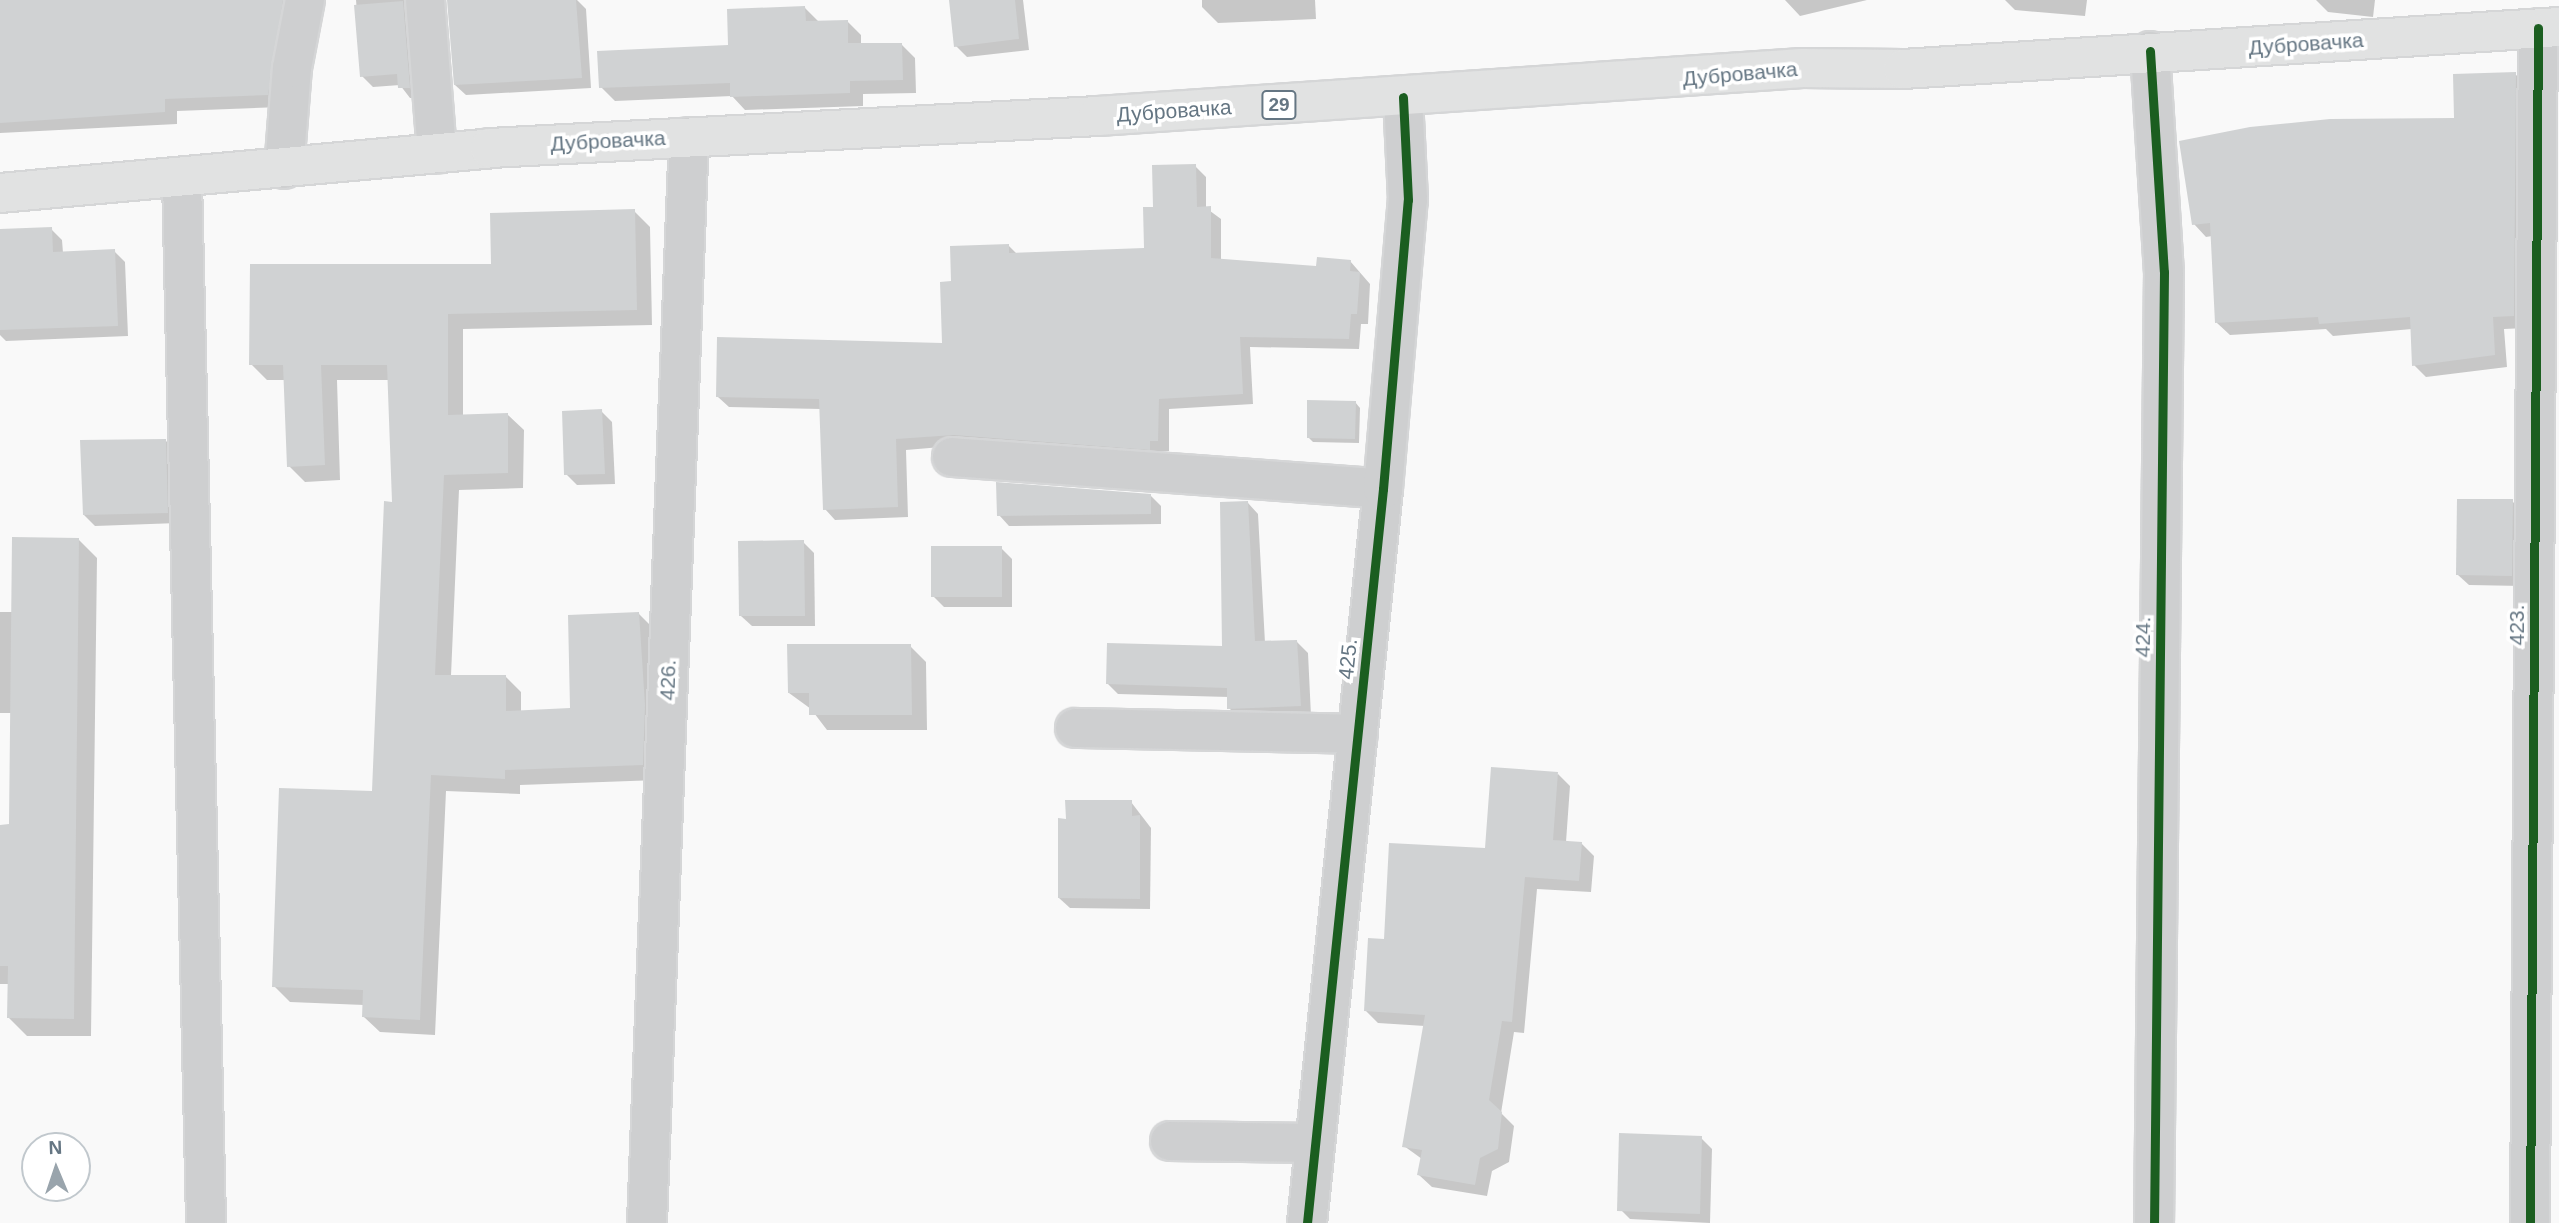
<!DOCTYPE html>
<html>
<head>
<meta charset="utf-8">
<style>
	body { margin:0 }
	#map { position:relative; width:2559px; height:1223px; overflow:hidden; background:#f9f9f9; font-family:Helvetica,sans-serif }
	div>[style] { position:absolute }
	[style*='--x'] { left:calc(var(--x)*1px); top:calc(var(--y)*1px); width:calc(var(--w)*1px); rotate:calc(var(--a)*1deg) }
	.shadow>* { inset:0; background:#0003 }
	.building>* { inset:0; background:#d0d2d3 }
	.roads { filter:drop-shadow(2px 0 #d5d6d7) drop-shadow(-2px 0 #d5d6d7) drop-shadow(0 2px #d5d6d7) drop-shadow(0 -2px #d5d6d7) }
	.minor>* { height:38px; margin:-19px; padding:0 19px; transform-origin:19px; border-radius:19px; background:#cecfd0 }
	.primary>* { height:38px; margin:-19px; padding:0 19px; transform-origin:19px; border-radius:19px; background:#e1e2e2 }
	.cycleway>* { height:9px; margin:-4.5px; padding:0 4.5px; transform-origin:4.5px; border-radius:4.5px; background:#1b5e20 }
	span { translate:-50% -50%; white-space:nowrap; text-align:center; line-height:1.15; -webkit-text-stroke:7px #fff; paint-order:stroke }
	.shield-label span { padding:2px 5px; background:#fff; border:2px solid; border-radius:5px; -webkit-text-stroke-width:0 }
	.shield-label { font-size:19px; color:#657683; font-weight:700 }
	.street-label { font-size:21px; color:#657683 }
	.north { position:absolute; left:21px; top:1132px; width:70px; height:70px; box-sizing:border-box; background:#fff; border:2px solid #c1c8cd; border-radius:50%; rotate:358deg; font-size:19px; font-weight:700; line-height:28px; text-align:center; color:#657683 }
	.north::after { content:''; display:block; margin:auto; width:24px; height:32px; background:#99a4ac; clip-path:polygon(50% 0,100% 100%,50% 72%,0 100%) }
</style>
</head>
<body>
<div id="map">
	<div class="shadow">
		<i style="clip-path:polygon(0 0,289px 0,280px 107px,177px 111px,177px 124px,0 133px)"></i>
		<i style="clip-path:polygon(356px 0,419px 0,420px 98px,410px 98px,400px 85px,373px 87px,362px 76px)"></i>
		<i style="clip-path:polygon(449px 0,577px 0,586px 9px,591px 88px,466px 95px,455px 85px)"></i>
		<i style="clip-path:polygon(950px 0,1023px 0,1029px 50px,967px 57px,956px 46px)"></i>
		<i style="clip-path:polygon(1202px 0,1315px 0,1316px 19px,1218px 23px,1202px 7px)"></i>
		<i style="clip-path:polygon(1785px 0,1867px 0,1800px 16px)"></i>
		<i style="clip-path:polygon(2005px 0,2087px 0,2085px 16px,2015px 10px)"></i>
		<i style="clip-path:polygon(2316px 0,2375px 0,2373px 17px,2328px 12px)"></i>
		<i style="clip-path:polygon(805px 8px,818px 21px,847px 21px,861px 35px,861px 45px,902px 45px,915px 58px,916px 93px,863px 94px,863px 106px,745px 110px,732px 96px,615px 101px,601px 87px,730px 47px)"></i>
		<i style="clip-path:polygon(2515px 74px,2528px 86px,2526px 328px,2504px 329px,2507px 367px,2426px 377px,2414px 365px,2412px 329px,2333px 336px,2326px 329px,2230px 335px,2217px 323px,2212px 236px,2206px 237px,2194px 224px,2456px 120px)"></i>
		<i style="clip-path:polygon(1195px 166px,1206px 177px,1206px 208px,1221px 219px,1221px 260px,1318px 268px,1350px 261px,1370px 284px,1368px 324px,1361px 324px,1359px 349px,1250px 347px,1253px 404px,1169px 409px,1169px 451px,1160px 451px,1160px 460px,965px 445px,906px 450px,908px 517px,835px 520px,825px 509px,821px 409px,729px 407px,718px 397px,944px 345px,953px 283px,1008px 245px,1017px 254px,1146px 250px,1155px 209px)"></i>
		<i style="clip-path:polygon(634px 211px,650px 227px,652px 325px,463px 329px,463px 417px,508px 415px,524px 430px,523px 488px,459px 490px,451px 676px,505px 676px,521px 692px,521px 712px,572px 710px,639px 614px,655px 630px,658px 780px,520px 785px,520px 794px,446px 791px,435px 1035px,380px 1032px,364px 1017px,364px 1005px,290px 1002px,274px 986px,374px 793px,394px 504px,389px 380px,337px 380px,340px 480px,305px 482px,289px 466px,285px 380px,267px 380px,251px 364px)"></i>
		<i style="clip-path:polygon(51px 229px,62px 240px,63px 253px,114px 251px,125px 262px,128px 336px,6px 341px,0 335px,0 231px)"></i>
		<i style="clip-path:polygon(1355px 402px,1360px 408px,1359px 443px,1313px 442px,1308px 437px)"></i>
		<i style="clip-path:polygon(601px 411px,612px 422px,615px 484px,577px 485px,566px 474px)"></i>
		<i style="clip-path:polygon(165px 440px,176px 451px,178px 523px,95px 526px,84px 515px)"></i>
		<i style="clip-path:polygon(1150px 495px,1161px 506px,1161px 524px,1009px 526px,999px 515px)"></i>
		<i style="clip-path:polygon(2512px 501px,2523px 512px,2523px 586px,2469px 585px,2458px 575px)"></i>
		<i style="clip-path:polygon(1248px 503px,1258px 514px,1265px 643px,1297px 642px,1308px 653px,1311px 716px,1240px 719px,1229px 708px,1229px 697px,1118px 694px,1108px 684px,1223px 647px)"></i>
		<i style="clip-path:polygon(79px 540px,97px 558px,91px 1036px,27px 1036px,9px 1018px,9px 984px,0 984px,0 876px,10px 876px,12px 713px,0 713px,0 612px,13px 612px)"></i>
		<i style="clip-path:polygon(803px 542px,814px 553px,815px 626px,752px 626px,741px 616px)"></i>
		<i style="clip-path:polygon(1001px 548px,1012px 559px,1012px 607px,944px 607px,933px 596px)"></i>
		<i style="clip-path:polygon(910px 646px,926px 662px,927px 730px,827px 730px,811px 709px,789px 693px)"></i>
		<i style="clip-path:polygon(1558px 774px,1570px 786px,1566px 842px,1581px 843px,1594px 856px,1591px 892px,1537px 889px,1524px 1033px,1514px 1032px,1501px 1113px,1514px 1126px,1509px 1162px,1492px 1171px,1487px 1196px,1432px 1187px,1419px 1175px,1422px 1159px,1404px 1146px,1425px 1026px,1378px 1023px,1366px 1011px,1386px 941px,1487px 849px)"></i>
		<i style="clip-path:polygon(1131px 802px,1151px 828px,1150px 909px,1070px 908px,1059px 898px,1067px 821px)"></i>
		<i style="clip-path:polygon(1701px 1138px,1712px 1149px,1710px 1223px,1630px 1219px,1619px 1208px)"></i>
	</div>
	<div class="building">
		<i style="clip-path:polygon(0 0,283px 0,268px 95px,165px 99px,165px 112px,0 123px)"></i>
		<i style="clip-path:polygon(447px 0,576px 0,582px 78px,454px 85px)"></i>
		<i style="clip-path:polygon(949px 0,1015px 0,1019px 39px,954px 47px)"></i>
		<i style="clip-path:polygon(403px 1px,410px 88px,398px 88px,397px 74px,360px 77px,354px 5px)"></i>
		<i style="clip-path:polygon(805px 6px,806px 21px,848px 20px,848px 43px,902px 43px,903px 80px,850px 81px,850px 93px,730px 97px,730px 83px,599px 88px,597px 51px,728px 45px,727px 9px)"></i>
		<i style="clip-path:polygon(2516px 72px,2514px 316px,2493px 317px,2495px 355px,2412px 366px,2410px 317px,2319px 324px,2318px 317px,2215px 323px,2210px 223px,2192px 225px,2179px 141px,2250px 127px,2330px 119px,2454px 118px,2453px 74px)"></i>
		<i style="clip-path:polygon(1196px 164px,1197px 207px,1211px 206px,1211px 258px,1316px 266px,1317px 257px,1351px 260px,1350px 271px,1360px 272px,1357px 314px,1351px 314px,1349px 339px,1240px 337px,1243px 394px,1159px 399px,1158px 441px,1150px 441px,1150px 450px,954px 435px,896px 439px,898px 507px,823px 510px,819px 399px,716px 397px,717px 337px,942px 343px,940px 282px,951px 281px,950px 246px,1009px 244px,1009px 253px,1144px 248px,1143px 207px,1153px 207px,1152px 165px)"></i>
		<i style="clip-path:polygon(635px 209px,637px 310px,448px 314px,448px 415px,508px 413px,508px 473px,444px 475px,435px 675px,506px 675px,506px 711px,570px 708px,568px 615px,639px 612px,645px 705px,643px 765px,505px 770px,505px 779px,431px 775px,420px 1020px,362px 1017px,363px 990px,272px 987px,279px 788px,372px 791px,384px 501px,392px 502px,387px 365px,321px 365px,325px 465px,287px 467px,283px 365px,249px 365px,250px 264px,491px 264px,490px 213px)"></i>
		<i style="clip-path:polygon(52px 227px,53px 252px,115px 249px,118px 326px,0 330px,0 229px)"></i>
		<i style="clip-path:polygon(1307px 400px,1356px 401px,1355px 439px,1307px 438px)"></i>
		<i style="clip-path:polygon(602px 409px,605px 474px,564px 475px,562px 411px)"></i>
		<i style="clip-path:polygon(166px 439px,168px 513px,83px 515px,80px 440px)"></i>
		<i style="clip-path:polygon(996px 482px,1151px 494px,1151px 514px,997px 516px)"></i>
		<i style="clip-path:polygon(2457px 499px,2513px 499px,2512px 576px,2456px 575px)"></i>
		<i style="clip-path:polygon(1248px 501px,1255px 641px,1297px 640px,1301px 706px,1227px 709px,1227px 688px,1106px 684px,1107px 643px,1222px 646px,1220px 502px)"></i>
		<i style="clip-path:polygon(12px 537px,79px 538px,74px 1019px,7px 1018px,8px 966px,0 966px,0 825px,9px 824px)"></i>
		<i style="clip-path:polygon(804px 540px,805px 616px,739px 616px,738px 541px)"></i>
		<i style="clip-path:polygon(931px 546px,1002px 546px,1002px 597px,931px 597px)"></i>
		<i style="clip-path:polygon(787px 644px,911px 644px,912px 715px,809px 715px,809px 693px,788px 693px)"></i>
		<i style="clip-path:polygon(1491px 767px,1558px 772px,1553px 840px,1582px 842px,1579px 881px,1525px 877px,1512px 1022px,1502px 1021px,1489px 1100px,1502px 1112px,1498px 1149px,1480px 1158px,1475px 1185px,1417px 1175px,1422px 1150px,1402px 1147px,1425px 1015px,1364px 1011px,1368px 938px,1384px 939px,1389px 843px,1485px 848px)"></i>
		<i style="clip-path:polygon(1065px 800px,1132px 800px,1132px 816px,1140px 815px,1140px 899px,1058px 898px,1058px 818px,1066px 819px)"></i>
		<i style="clip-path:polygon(1619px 1133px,1702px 1136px,1700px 1214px,1617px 1211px)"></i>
	</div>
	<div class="roads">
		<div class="minor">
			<i style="--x:425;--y:0;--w:154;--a:85.5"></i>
			<i style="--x:2150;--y:51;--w:221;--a:86.4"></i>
			<i style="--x:2164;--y:272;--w:951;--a:90.6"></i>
			<i style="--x:284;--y:169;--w:101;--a:-85.5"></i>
			<i style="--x:292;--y:68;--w:69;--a:-79.2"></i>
			<i style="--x:182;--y:179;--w:1044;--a:88.68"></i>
			<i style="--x:952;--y:457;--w:432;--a:4.2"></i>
			<i style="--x:1075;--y:728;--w:283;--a:1.2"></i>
			<i style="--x:1170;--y:1141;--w:145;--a:0.8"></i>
			<i style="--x:647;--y:1223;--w:1087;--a:-87.79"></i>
			<i style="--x:1307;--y:1223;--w:738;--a:-84.09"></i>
			<i style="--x:1383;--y:489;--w:290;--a:-85.1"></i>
			<i style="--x:1408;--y:200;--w:103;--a:-92.8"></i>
			<i style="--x:2530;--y:1223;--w:1195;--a:-89.62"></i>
		</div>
		<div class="primary">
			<i style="--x:0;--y:193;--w:492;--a:-5.2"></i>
			<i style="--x:490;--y:148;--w:609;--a:-3.01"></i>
			<i style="--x:1098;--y:116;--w:706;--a:-3.9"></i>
			<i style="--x:1802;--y:68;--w:101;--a:0.6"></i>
			<i style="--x:1903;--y:69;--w:657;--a:-3.66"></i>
		</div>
	</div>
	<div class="cycleway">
		<i style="--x:2150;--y:51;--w:221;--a:86.4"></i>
		<i style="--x:2164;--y:272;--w:951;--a:90.6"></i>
		<i style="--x:1307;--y:1223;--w:738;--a:-84.09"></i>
		<i style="--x:1383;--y:489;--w:290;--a:-85.1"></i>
		<i style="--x:1408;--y:200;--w:103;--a:-92.8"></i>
		<i style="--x:2530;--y:1223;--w:1195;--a:-89.62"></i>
	</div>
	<div class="shield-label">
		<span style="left:1279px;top:105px">29</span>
	</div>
	<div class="street-label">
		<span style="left:2306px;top:44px;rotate:-4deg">Дубровачка</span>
		<span style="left:1740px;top:74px;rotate:-5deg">Дубровачка</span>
		<span style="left:1174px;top:111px;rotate:-4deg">Дубровачка</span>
		<span style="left:608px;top:141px;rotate:-3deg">Дубровачка</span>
		<span style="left:2517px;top:625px;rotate:-90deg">423.</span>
		<span style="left:2143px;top:637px;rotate:-89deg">424.</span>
		<span style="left:1348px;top:659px;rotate:-84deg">425.</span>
		<span style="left:668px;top:680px;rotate:-88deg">426.</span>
	</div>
	<div class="north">N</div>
</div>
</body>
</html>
